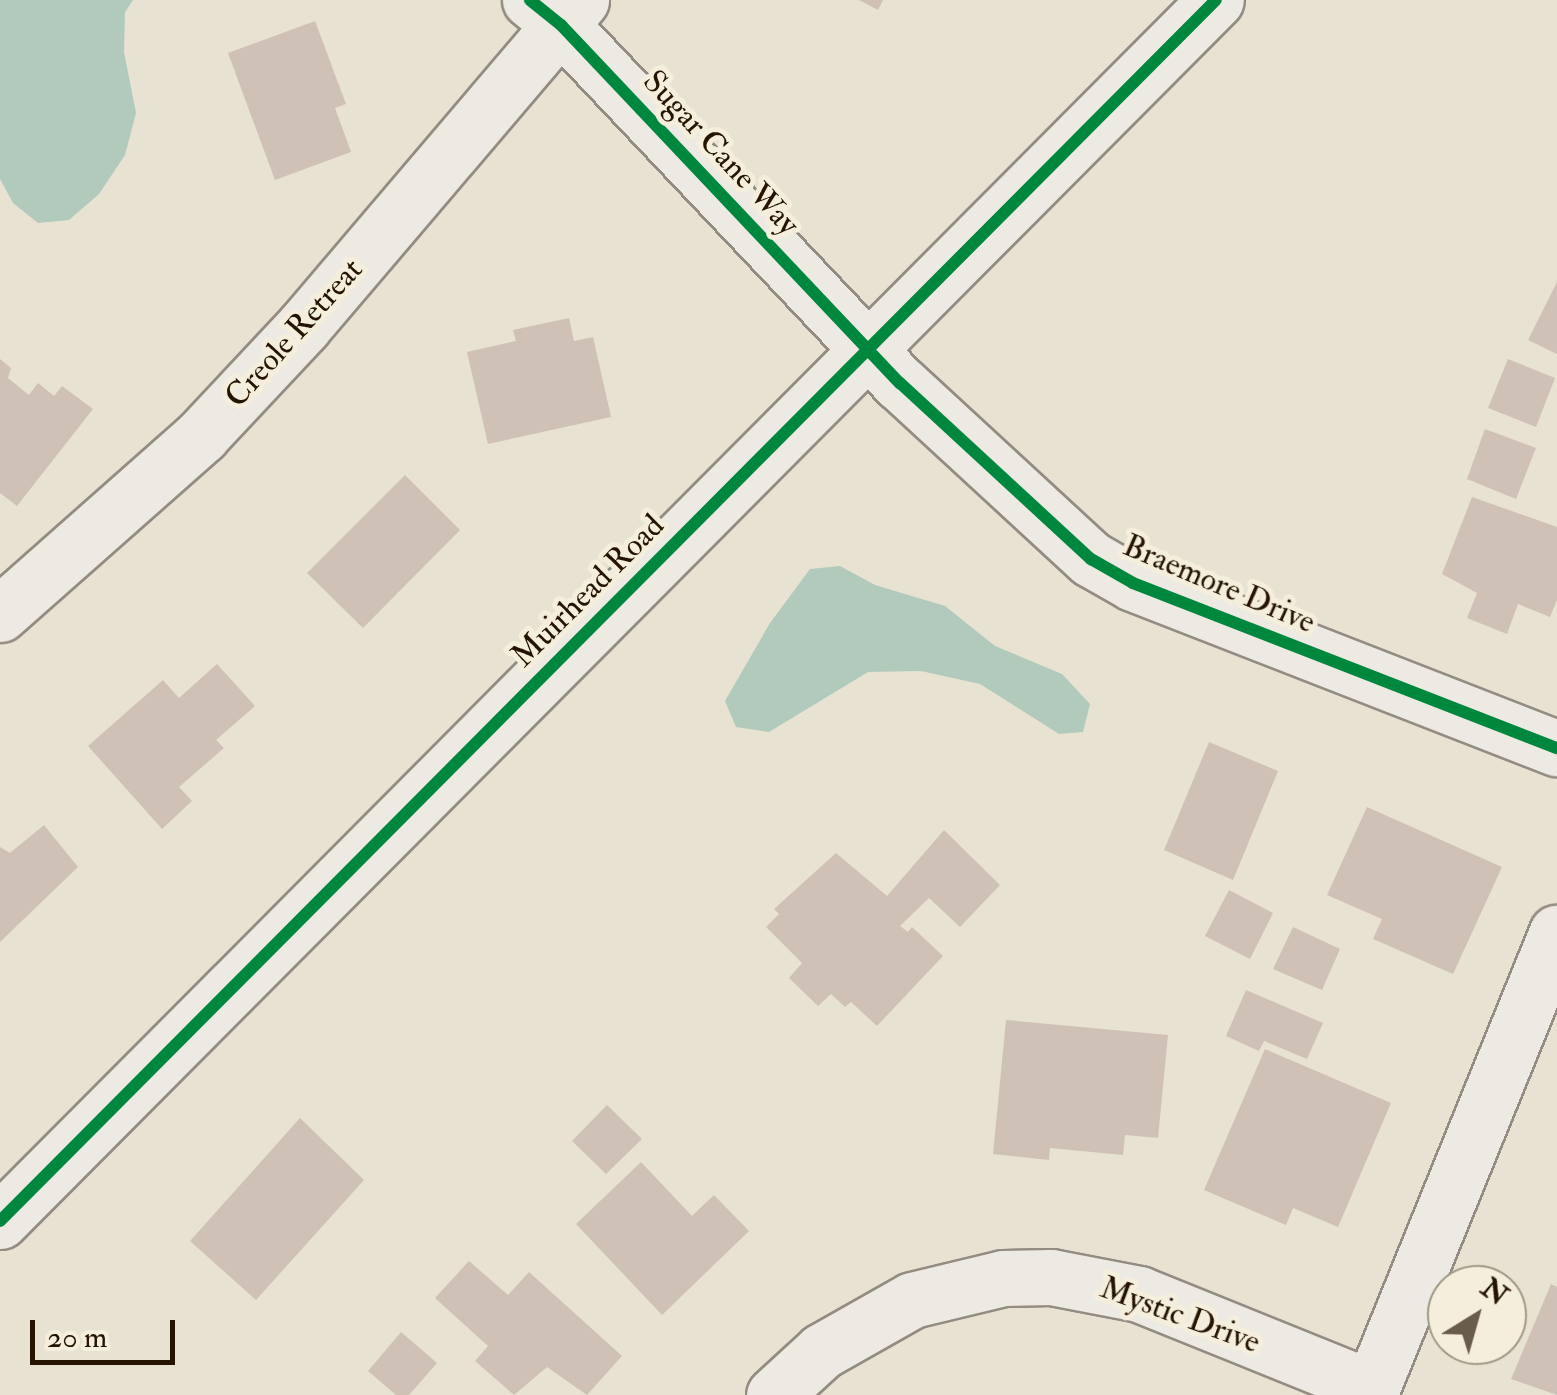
<!DOCTYPE html>
<html>
<head>
<meta charset="utf-8">
<style>
	body { margin:0 }
	#map { position:relative; width:1557px; height:1395px; overflow:hidden; background:#e8e2d3; font-family:"IM FELL Double Pica",serif }
	div>[style] { position:absolute }
	[style*='--x'] { left:calc(var(--x)*1px); top:calc(var(--y)*1px); width:calc(var(--w)*1px); rotate:calc(var(--a)*1deg) }
	.water>* { inset:0; background:#b2cabc }
	.building>* { inset:0; background:#cfc1b5 }
	.roads { filter:drop-shadow(2px 0 #928c82) drop-shadow(-2px 0 #928c82) drop-shadow(0 2px #928c82) drop-shadow(0 -2px #928c82) }
	.minor>* { height:55px; margin:-27.5px; padding:0 27.5px; transform-origin:27.5px; border-radius:27.5px; background:#eceae2 }
	.cycleway>* { height:12px; margin:-6px; padding:0 6px; transform-origin:6px; border-radius:6px; background:#00873e }
	span { translate:-50% -50%; white-space:nowrap; text-align:center; line-height:1.15; -webkit-text-stroke:10px #f5eedd; paint-order:stroke }
	.street-label { font-size:32px; color:#241401 }
	.north { position:absolute; left:1427px; top:1265px; width:100px; height:100px; box-sizing:border-box; background:#f5eedd; border:2px solid #a19785; border-radius:50%; rotate:37deg; font-size:28px; font-weight:700; line-height:40px; text-align:center; color:#241401 }
	.north::after { content:''; display:block; margin:auto; width:35px; height:45px; background:#695c4a; clip-path:polygon(50% 0,100% 100%,50% 72%,0 100%) }
	.scale { position:absolute; left:30px; top:1320px; width:145px; height:45px; box-sizing:border-box; border:5px solid #241401; border-top:0; padding-left:12px; font-size:30px; line-height:35px; white-space:nowrap; color:#241401; -webkit-text-stroke:8px #f5eedd; paint-order:stroke }
</style>
</head>
<body>
<div id="map">
	<div class="water">
		<i style="clip-path:polygon(0 0,133px 0,125px 12px,124px 52px,136px 113px,125px 155px,99px 194px,69px 220px,38px 223px,13px 203px,0 179px)"></i>
		<i style="clip-path:polygon(840px 566px,875px 585px,945px 606px,995px 646px,1062px 674px,1090px 704px,1083px 732px,1059px 734px,980px 684px,921px 671px,868px 672px,769px 732px,736px 727px,725px 701px,770px 623px,810px 569px)"></i>
	</div>
	<div class="building">
		<i style="clip-path:polygon(859px 0,883px 0,878px 10px)"></i>
		<i style="clip-path:polygon(315px 21px,346px 104px,335px 108px,351px 152px,275px 180px,228px 53px)"></i>
		<i style="clip-path:polygon(1557px 282px,1557px 354px,1528px 340px)"></i>
		<i style="clip-path:polygon(569px 318px,574px 341px,593px 337px,611px 417px,488px 444px,467px 352px,516px 341px,513px 330px)"></i>
		<i style="clip-path:polygon(0 359px,11px 368px,8px 378px,29px 395px,38px 383px,54px 396px,62px 386px,93px 409px,17px 506px,0 493px)"></i>
		<i style="clip-path:polygon(1508px 359px,1555px 378px,1536px 427px,1488px 408px)"></i>
		<i style="clip-path:polygon(1485px 429px,1536px 448px,1516px 499px,1467px 479px)"></i>
		<i style="clip-path:polygon(405px 475px,460px 530px,363px 628px,307px 573px)"></i>
		<i style="clip-path:polygon(1472px 497px,1557px 527px,1557px 600px,1550px 617px,1518px 604px,1507px 634px,1467px 618px,1477px 593px,1442px 574px)"></i>
		<i style="clip-path:polygon(217px 664px,255px 706px,216px 740px,224px 748px,179px 787px,192px 801px,162px 829px,88px 746px,163px 680px,179px 698px)"></i>
		<i style="clip-path:polygon(1209px 742px,1278px 771px,1233px 880px,1164px 850px)"></i>
		<i style="clip-path:polygon(1367px 807px,1502px 867px,1453px 974px,1373px 939px,1382px 919px,1327px 895px)"></i>
		<i style="clip-path:polygon(44px 825px,78px 867px,0 942px,0 847px,10px 853px)"></i>
		<i style="clip-path:polygon(944px 830px,1000px 885px,960px 927px,929px 898px,900px 926px,908px 932px,912px 927px,943px 956px,877px 1026px,851px 1002px,845px 1007px,831px 994px,818px 1006px,789px 978px,802px 963px,766px 927px,779px 914px,774px 909px,836px 853px,887px 896px)"></i>
		<i style="clip-path:polygon(1229px 890px,1273px 913px,1250px 959px,1205px 936px)"></i>
		<i style="clip-path:polygon(1293px 927px,1340px 949px,1322px 990px,1273px 969px)"></i>
		<i style="clip-path:polygon(1246px 990px,1323px 1023px,1307px 1059px,1264px 1041px,1259px 1051px,1226px 1036px)"></i>
		<i style="clip-path:polygon(1006px 1020px,1168px 1035px,1158px 1138px,1125px 1135px,1123px 1155px,1050px 1148px,1049px 1160px,993px 1154px)"></i>
		<i style="clip-path:polygon(1265px 1049px,1391px 1103px,1338px 1227px,1293px 1208px,1286px 1225px,1204px 1190px)"></i>
		<i style="clip-path:polygon(607px 1105px,642px 1139px,606px 1174px,572px 1141px)"></i>
		<i style="clip-path:polygon(300px 1118px,364px 1180px,256px 1300px,190px 1241px)"></i>
		<i style="clip-path:polygon(641px 1162px,692px 1216px,714px 1195px,749px 1231px,662px 1315px,576px 1224px)"></i>
		<i style="clip-path:polygon(469px 1261px,508px 1295px,529px 1272px,622px 1356px,587px 1395px,547px 1367px,514px 1395px,475px 1361px,488px 1346px,435px 1298px)"></i>
		<i style="clip-path:polygon(1551px 1284px,1557px 1287px,1557px 1395px,1511px 1379px)"></i>
		<i style="clip-path:polygon(401px 1332px,437px 1363px,409px 1395px,396px 1395px,368px 1371px)"></i>
	</div>
	<div class="roads">
		<div class="minor">
			<i style="--x:530;--y:0;--w:40;--a:39"></i>
			<i style="--x:561;--y:25;--w:493;--a:46.6"></i>
			<i style="--x:900;--y:383;--w:260;--a:42.7"></i>
			<i style="--x:1091;--y:559;--w:48;--a:29.7"></i>
			<i style="--x:1133;--y:583;--w:455;--a:21.3"></i>
			<i style="--x:0;--y:614;--w:270;--a:-41.5"></i>
			<i style="--x:202;--y:435;--w:148;--a:-46.9"></i>
			<i style="--x:303;--y:327;--w:429;--a:-49.6"></i>
			<i style="--x:0;--y:1221;--w:1723;--a:-45.12"></i>
			<i style="--x:774;--y:1395;--w:65;--a:-42.5"></i>
			<i style="--x:822;--y:1351;--w:103;--a:-29.5"></i>
			<i style="--x:912;--y:1300;--w:94;--a:-13.6"></i>
			<i style="--x:1003;--y:1278;--w:48;--a:-1.2"></i>
			<i style="--x:1051;--y:1277;--w:90;--a:10.9"></i>
			<i style="--x:1139;--y:1294;--w:251;--a:22"></i>
			<i style="--x:1369;--y:1395;--w:499;--a:-67.9"></i>
		</div>
	</div>
	<div class="cycleway">
		<i style="--x:530;--y:0;--w:40;--a:39"></i>
		<i style="--x:561;--y:25;--w:493;--a:46.6"></i>
		<i style="--x:900;--y:383;--w:260;--a:42.7"></i>
		<i style="--x:1091;--y:559;--w:48;--a:29.7"></i>
		<i style="--x:1133;--y:583;--w:455;--a:21.3"></i>
		<i style="--x:0;--y:1221;--w:1723;--a:-45.12"></i>
	</div>
	<div class="street-label">
		<span style="left:721px;top:153px;rotate:47deg">Sugar Cane Way</span>
		<span style="left:294px;top:333px;rotate:-48deg">Creole Retreat</span>
		<span style="left:1219px;top:584px;rotate:23deg">Braemore Drive</span>
		<span style="left:588px;top:591px;rotate:-45deg">Muirhead Road</span>
		<span style="left:1180px;top:1315px;rotate:20deg">Mystic Drive</span>
	</div>
	<div class="north">N</div>
	<div class="scale">20 m</div>
</div>
</body>
</html>
